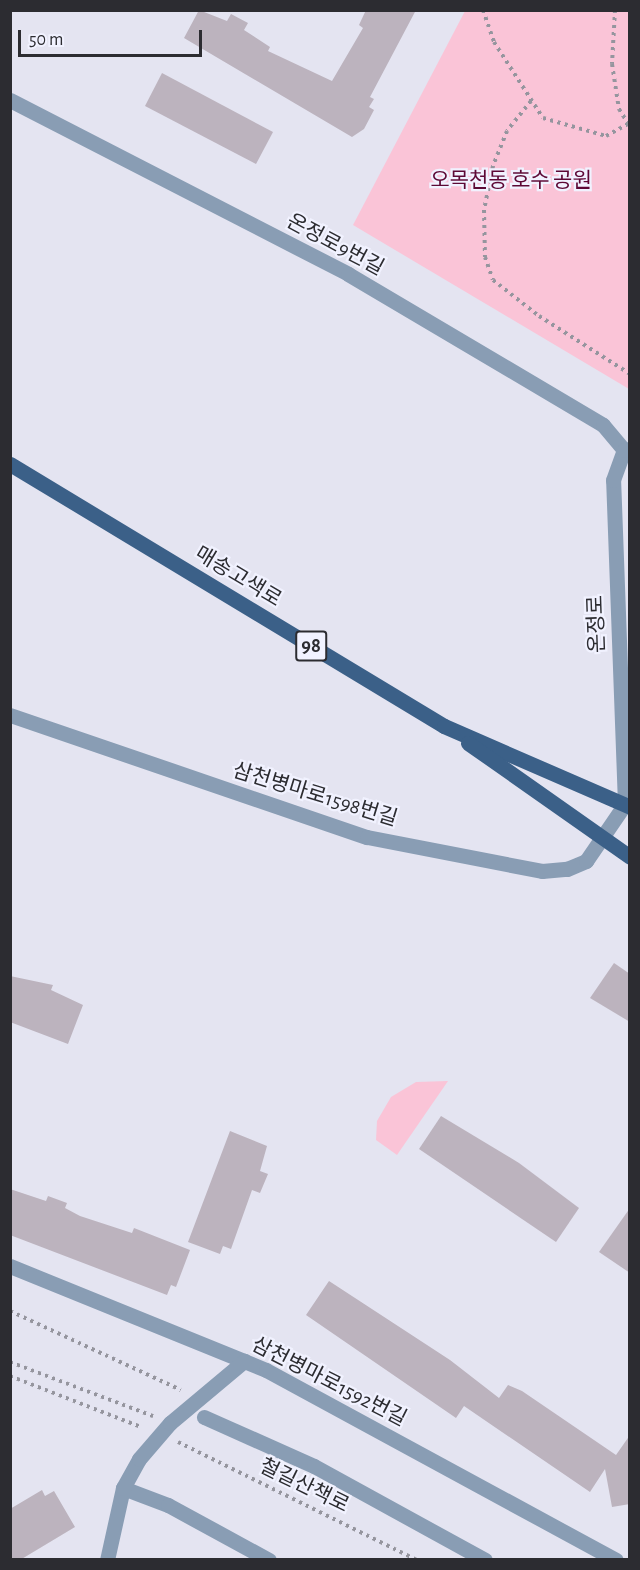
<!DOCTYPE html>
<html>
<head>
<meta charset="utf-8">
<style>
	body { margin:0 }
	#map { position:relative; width:640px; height:1570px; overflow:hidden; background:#e4e4f1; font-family:"Alegreya Sans","Noto Sans KR",sans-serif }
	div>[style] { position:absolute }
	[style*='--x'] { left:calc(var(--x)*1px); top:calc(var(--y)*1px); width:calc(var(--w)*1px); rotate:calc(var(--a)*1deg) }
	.green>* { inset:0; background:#fac4d7 }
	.building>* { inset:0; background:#bcb3be }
	.path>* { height:4px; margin-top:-2px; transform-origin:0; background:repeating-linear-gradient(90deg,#95959e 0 3px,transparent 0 7.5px) }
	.minor>* { height:15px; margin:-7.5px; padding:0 7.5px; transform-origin:7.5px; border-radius:7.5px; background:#899db4 }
	.major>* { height:15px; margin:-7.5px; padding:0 7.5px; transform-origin:7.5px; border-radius:7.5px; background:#3b6088 }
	span { translate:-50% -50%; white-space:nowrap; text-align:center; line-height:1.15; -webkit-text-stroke:4.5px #f1f2ff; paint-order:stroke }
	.shield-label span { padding:2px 4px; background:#f1f2ff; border:2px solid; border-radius:4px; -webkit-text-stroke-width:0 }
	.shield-label { font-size:20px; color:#2c2c31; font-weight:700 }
	.park-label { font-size:21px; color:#5d0835 }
	.street-label { font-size:21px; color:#2c2c31 }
	.frame { position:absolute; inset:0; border:12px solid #2c2c31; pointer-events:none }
	.scale { position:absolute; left:18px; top:30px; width:184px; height:27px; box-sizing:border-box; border:3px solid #2c2c31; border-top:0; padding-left:8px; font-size:18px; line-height:21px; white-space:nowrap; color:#2c2c31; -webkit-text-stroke:4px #f1f2ff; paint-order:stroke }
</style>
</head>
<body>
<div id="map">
	<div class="green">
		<i style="clip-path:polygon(465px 11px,629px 11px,629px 389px,353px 225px)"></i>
		<i style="clip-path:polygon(448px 1081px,397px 1155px,376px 1140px,377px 1121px,391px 1097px,416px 1082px)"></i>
	</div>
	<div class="building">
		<i style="clip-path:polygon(199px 10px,227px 21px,231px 14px,248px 23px,244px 30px,270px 47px,268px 51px,332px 81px,363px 28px,359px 25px,366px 10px,416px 10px,370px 97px,374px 99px,369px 107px,374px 110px,364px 129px,352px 137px,184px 38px)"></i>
		<i style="clip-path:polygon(162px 73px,273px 132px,256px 164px,145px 106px)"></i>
		<i style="clip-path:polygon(614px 963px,630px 974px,630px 1022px,590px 998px)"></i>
		<i style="clip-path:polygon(10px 976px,53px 985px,51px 990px,83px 1005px,68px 1044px,10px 1022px)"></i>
		<i style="clip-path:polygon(441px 1116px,519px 1163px,579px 1208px,556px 1242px,419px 1149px)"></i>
		<i style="clip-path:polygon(230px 1131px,267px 1146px,260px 1171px,268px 1174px,260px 1193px,252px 1190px,231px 1249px,223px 1246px,220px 1254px,188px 1242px)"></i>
		<i style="clip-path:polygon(10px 1189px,46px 1201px,48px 1196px,67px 1203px,65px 1208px,80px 1216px,132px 1233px,134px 1228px,190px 1250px,176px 1287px,171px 1285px,167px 1295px,10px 1235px)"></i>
		<i style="clip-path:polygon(630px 1208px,630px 1273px,599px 1252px)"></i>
		<i style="clip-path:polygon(329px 1281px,450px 1360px,499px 1398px,508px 1385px,522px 1391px,616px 1455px,630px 1435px,630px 1504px,612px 1507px,605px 1469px,590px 1492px,464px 1406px,456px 1418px,306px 1315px)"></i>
		<i style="clip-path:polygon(42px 1490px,45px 1496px,54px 1491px,75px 1527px,20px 1560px,10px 1560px,10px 1509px)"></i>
	</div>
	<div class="path">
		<i style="--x:483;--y:10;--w:34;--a:71"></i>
		<i style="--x:494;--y:42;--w:90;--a:57.2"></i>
		<i style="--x:543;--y:118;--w:66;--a:15.9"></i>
		<i style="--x:606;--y:136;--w:25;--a:-29"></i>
		<i style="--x:615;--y:10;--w:54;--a:93.2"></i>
		<i style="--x:612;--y:64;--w:46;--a:81.2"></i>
		<i style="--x:619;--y:109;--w:19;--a:58"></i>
		<i style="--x:531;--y:101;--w:38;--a:129"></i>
		<i style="--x:507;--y:131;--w:38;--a:112"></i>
		<i style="--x:493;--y:166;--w:45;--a:101.6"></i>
		<i style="--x:484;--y:210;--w:47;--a:88.8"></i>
		<i style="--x:485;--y:257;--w:24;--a:71"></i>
		<i style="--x:493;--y:280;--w:58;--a:38"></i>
		<i style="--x:539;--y:316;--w:108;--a:32.5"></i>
		<i style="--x:10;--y:1311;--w:188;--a:24.8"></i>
		<i style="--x:10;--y:1362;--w:153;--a:20.7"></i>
		<i style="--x:10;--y:1376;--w:141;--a:21.3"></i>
		<i style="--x:178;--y:1442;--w:267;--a:26.3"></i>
	</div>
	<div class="minor">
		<i style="--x:10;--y:100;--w:380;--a:27.2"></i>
		<i style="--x:348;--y:274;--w:296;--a:30.6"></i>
		<i style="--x:603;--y:425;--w:33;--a:50"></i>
		<i style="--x:10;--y:715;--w:377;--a:18.9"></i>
		<i style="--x:367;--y:837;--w:178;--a:11"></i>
		<i style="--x:542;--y:871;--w:25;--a:-5"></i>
		<i style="--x:567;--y:869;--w:21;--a:-23"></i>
		<i style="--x:586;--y:861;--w:69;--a:-55.6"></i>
		<i style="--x:625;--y:804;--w:324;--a:-92.1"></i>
		<i style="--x:613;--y:480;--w:32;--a:-70"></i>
		<i style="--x:624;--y:450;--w:6;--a:-9"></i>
		<i style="--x:10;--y:1266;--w:276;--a:22.1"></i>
		<i style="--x:266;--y:1370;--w:398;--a:28.5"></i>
		<i style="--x:204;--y:1417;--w:120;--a:24"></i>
		<i style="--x:314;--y:1466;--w:195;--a:28.8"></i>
		<i style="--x:123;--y:1488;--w:48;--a:20.7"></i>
		<i style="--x:168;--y:1505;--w:115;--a:28.6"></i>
		<i style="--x:107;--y:1560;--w:74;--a:-77.5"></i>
		<i style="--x:123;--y:1488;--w:33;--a:-61"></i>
		<i style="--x:139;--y:1459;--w:48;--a:-49.3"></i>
		<i style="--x:170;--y:1423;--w:97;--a:-40"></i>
	</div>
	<div class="major">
		<i style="--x:10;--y:464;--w:507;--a:31.12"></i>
		<i style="--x:444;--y:726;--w:203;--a:23.5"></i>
		<i style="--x:468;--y:743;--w:198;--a:35.1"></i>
	</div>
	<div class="shield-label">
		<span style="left:311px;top:646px">98</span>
	</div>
	<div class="park-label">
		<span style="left:511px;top:181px">오목천동 호수 공원</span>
	</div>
	<div class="street-label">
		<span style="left:335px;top:245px;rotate:28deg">온정로9번길</span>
		<span style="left:238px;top:577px;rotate:31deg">매송고색로</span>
		<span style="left:597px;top:624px;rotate:-92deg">온정로</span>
		<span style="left:315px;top:795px;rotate:17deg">삼천병마로1598번길</span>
		<span style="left:329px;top:1382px;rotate:27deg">삼천병마로1592번길</span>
		<span style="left:304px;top:1486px;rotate:26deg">철길산책로</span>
	</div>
	<div class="frame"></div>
	<div class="scale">50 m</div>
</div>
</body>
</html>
